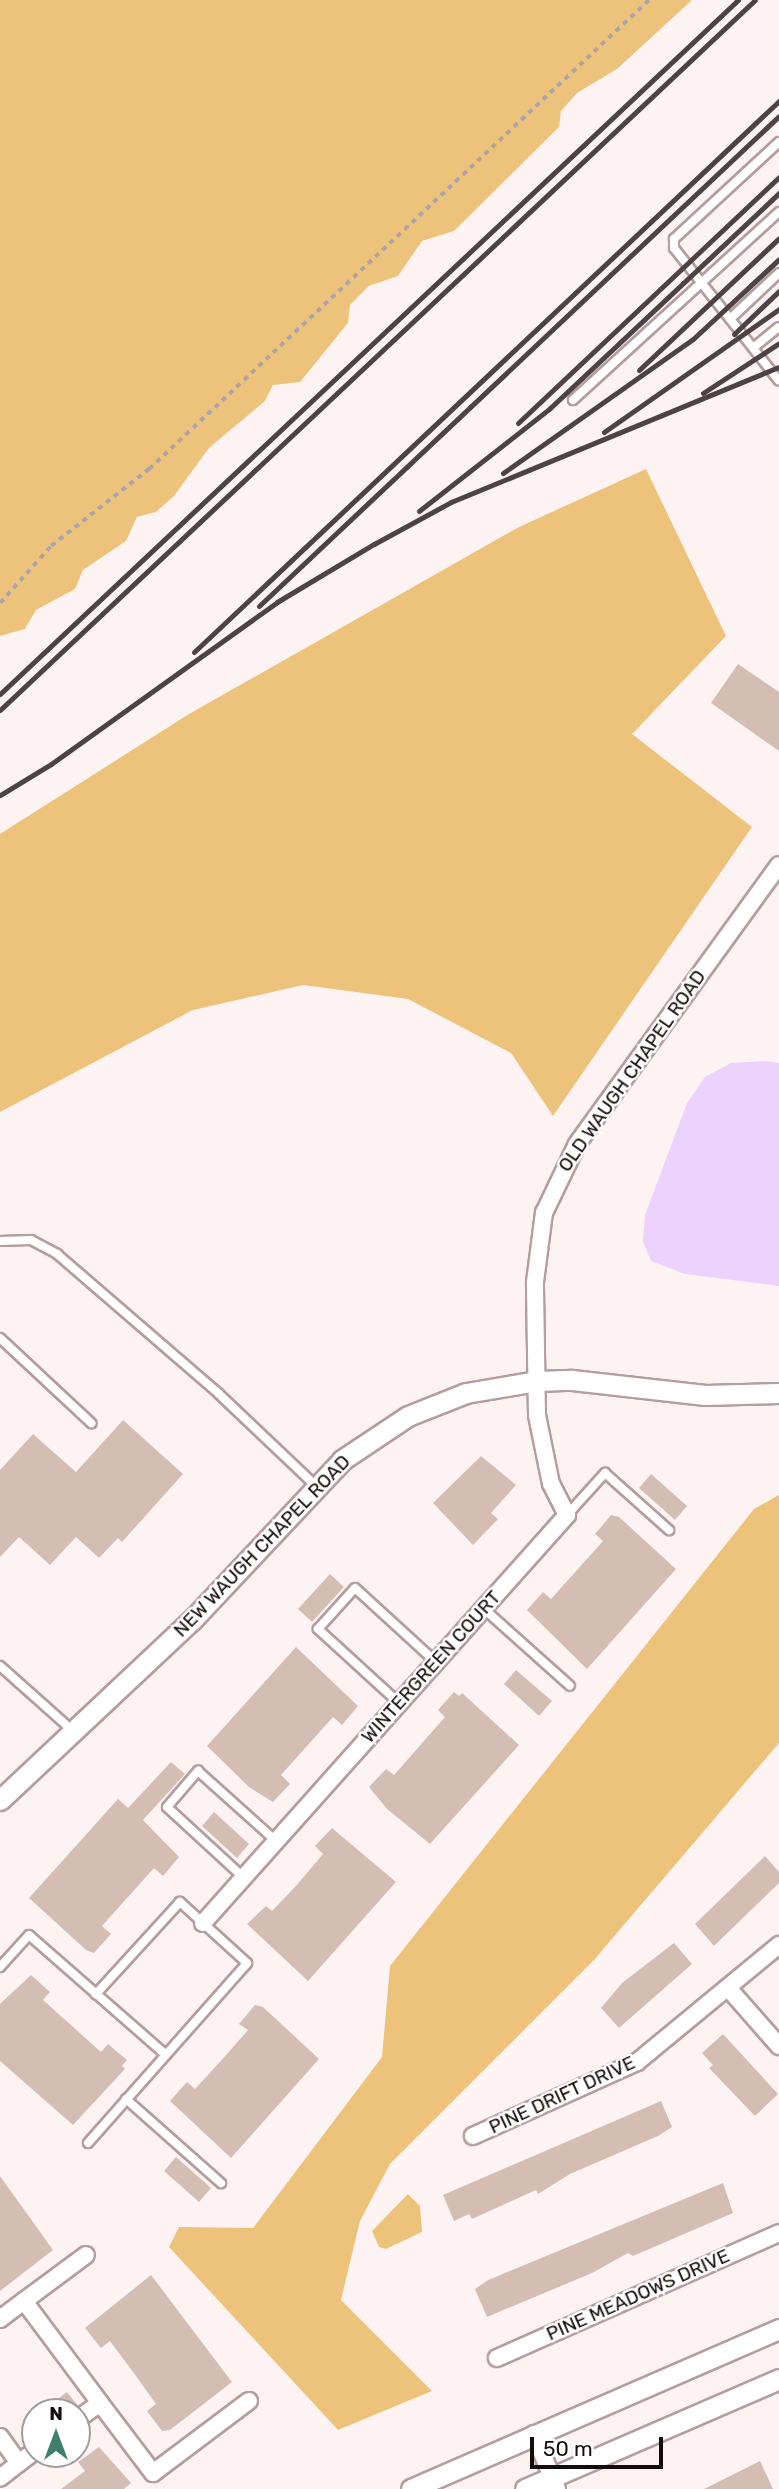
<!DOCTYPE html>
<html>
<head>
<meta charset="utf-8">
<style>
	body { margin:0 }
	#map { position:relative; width:779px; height:2489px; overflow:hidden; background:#fef3f3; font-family:Rubik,sans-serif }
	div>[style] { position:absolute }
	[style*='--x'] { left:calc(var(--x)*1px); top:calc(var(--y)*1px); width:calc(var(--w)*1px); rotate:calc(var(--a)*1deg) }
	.green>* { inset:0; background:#edc37c }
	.water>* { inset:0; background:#ecd2fd }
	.building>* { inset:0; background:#d4beb3 }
	.path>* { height:3.5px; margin-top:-1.75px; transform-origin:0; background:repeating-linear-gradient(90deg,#afa4a5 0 5px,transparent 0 10px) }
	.roads { filter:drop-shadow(2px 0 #b69d9e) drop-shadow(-2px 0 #b69d9e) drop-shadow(0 2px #b69d9e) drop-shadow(0 -2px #b69d9e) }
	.service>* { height:8px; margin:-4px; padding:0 4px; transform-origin:4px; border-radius:4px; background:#fff }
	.minor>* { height:16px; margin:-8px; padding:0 8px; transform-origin:8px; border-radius:8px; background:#fff }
	.tertiary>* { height:19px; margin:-9.5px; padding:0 9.5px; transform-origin:9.5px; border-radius:9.5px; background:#fff }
	.rail>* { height:5px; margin:-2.5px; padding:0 2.5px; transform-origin:2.5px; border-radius:2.5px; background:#4d4344 }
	span { translate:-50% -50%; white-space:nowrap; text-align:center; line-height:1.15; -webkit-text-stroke:5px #fff; paint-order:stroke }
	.street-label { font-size:19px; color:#140b0c }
	.north { position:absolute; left:21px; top:2398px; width:70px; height:70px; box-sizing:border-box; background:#fff; border:2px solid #a19d9e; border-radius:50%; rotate:0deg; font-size:19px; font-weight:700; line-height:28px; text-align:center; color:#140b0c }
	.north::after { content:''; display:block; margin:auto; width:24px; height:32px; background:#3e7f6e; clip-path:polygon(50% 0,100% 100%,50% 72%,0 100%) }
	.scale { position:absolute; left:530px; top:2437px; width:133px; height:32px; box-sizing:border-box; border:4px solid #140b0c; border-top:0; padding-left:9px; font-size:21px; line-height:24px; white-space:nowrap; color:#140b0c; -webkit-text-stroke:5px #fff; paint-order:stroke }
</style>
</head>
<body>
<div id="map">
	<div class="green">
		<i style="clip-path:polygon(0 0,692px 0,617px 69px,577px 93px,561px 111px,559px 127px,454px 231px,422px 241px,398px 276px,369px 286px,350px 305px,348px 323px,300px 382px,273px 385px,265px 401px,209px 448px,174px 496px,156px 512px,137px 517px,126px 541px,83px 570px,75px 589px,36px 610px,25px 629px,0 636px)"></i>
		<i style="clip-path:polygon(646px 469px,726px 636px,632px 734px,752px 827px,553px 1116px,511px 1053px,408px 999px,303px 985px,193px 1010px,0 1112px,0 834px,189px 714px,519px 527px)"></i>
		<i style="clip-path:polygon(779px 1495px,779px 1743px,594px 1960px,390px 2164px,360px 2221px,341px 2300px,432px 2391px,338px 2430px,169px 2247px,179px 2227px,253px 2228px,382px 2057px,390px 1966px,754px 1509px)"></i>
		<i style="clip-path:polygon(408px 2194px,420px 2206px,422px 2232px,386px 2249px,379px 2247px,372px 2231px)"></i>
	</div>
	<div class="water">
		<i style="clip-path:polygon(765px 1061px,779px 1063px,779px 1286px,685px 1274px,651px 1261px,643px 1242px,645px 1215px,687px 1103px,705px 1077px,731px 1063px)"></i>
	</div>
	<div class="building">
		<i style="clip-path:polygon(738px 664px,779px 692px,779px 751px,711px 703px)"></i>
		<i style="clip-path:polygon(123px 1420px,183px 1474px,122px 1542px,118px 1538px,99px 1558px,76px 1537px,50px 1565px,19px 1537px,0 1557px,0 1470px,33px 1434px,76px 1472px)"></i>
		<i style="clip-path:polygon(481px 1456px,516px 1485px,491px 1513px,498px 1519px,473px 1545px,433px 1503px)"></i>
		<i style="clip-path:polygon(651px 1474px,687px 1506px,675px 1520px,639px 1488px)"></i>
		<i style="clip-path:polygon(611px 1515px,619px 1517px,676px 1569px,587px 1669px,527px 1610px,543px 1592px,551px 1599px,603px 1541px,595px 1534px)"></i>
		<i style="clip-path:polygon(330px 1574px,344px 1587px,312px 1622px,298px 1609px)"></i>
		<i style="clip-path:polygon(296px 1647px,358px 1706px,342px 1725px,333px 1717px,281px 1775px,290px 1784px,273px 1802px,249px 1787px,207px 1746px)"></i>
		<i style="clip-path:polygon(516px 1670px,552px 1701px,539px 1716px,504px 1684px)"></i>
		<i style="clip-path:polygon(454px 1692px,459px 1696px,462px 1693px,519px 1745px,430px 1844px,387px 1809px,369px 1787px,386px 1769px,394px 1775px,416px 1750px,445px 1717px,438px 1710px)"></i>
		<i style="clip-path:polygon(171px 1762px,185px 1774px,143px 1820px,179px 1857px,163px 1876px,154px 1868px,102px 1926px,111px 1934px,94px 1953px,86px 1950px,29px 1898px,118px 1799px,128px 1808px)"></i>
		<i style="clip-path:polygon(214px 1812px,249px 1844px,237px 1858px,202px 1826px)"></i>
		<i style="clip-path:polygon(332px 1828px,396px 1882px,308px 1981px,247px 1924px,266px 1906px,272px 1911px,295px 1887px,323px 1854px,315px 1846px)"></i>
		<i style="clip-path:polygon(765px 1856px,779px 1872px,779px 1883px,714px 1946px,695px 1924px)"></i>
		<i style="clip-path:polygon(674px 1943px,692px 1964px,619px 2028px,601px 2008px,622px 1983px)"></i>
		<i style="clip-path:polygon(31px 1975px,50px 1992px,43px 2000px,101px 2052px,108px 2044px,127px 2060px,122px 2066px,125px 2069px,73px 2125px,0 2061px,0 2004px)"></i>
		<i style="clip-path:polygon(255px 2005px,263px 2007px,319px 2059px,231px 2158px,170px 2101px,187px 2082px,195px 2089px,218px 2064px,248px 2030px,239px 2024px)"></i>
		<i style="clip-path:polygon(723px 2034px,778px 2094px,755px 2116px,709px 2068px,713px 2065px,702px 2053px)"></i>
		<i style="clip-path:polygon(661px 2101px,672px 2127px,658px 2136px,570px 2174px,538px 2194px,536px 2190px,472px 2219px,469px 2214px,454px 2221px,443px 2195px)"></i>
		<i style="clip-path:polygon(176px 2157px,211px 2188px,199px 2202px,164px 2171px)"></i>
		<i style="clip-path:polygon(0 2176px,53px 2250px,0 2291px)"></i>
		<i style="clip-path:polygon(723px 2183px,733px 2213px,633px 2256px,628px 2253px,592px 2273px,487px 2317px,475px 2289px,488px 2280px)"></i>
		<i style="clip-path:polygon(151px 2275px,232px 2382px,170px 2430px,162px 2431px,147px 2411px,156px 2404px,136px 2376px,110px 2341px,101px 2348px,85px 2328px)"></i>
		<i style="clip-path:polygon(67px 2392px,78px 2406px,70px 2412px,40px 2412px)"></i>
		<i style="clip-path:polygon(99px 2447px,131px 2483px,124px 2489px,61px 2489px,85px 2471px,78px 2462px)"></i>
		<i style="clip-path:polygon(760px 2461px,773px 2489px,704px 2489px)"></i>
	</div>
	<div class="path">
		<i style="--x:0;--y:603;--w:76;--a:-48.2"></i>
		<i style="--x:51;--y:546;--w:125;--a:-38.2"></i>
		<i style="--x:149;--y:469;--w:686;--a:-43.17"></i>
	</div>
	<div class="roads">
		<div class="service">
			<i style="--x:779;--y:142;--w:143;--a:137.3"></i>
			<i style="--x:674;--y:239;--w:9;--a:90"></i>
			<i style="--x:674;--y:248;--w:169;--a:51.7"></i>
			<i style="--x:730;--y:319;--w:67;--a:-43.2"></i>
			<i style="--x:753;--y:348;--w:33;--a:-39"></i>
			<i style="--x:573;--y:400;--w:279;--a:-42.4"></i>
			<i style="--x:0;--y:1241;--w:31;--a:-2"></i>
			<i style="--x:31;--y:1240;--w:30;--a:28"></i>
			<i style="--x:57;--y:1254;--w:214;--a:40.8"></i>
			<i style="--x:219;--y:1394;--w:134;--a:43.5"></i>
			<i style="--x:0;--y:1338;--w:125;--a:43"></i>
			<i style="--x:567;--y:1515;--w:57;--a:-47.9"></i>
			<i style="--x:605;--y:1473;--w:86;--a:41.7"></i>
			<i style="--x:484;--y:1609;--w:115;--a:41.8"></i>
			<i style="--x:0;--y:1666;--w:98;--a:41.7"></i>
			<i style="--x:399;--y:1703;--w:110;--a:-137.6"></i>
			<i style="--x:318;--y:1629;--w:55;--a:-47.9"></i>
			<i style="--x:355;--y:1588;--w:110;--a:42.4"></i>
			<i style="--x:243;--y:1877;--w:103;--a:-137.4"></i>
			<i style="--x:167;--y:1807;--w:48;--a:-49.3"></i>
			<i style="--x:198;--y:1771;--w:105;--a:41.9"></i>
			<i style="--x:0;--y:1967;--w:43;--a:-47.8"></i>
			<i style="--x:29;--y:1935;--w:182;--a:41.2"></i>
			<i style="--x:126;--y:2099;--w:127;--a:41.5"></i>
			<i style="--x:88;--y:2143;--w:240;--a:-48.5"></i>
			<i style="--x:247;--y:1963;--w:91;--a:-137.7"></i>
			<i style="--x:180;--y:1902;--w:125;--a:132.4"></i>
		</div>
		<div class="minor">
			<i style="--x:203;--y:1923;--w:547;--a:-48.26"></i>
			<i style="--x:567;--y:1515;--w:35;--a:-117"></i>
			<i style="--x:551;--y:1484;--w:70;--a:-101.5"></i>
			<i style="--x:537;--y:1415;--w:133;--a:-90.9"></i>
			<i style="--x:535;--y:1282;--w:70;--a:-82.6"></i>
			<i style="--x:544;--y:1213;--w:76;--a:-64.4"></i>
			<i style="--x:577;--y:1144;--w:344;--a:-54.1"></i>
			<i style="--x:729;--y:1989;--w:76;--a:48.7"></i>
			<i style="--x:473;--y:2136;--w:180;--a:-24.3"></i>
			<i style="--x:637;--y:2062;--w:184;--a:-39.5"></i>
			<i style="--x:24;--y:2301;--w:77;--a:-36.6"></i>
			<i style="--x:0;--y:2319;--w:30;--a:-37"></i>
			<i style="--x:24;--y:2301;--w:127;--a:53.3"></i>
			<i style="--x:100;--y:2403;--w:29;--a:144"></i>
			<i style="--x:497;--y:2358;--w:308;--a:-23.9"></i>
			<i style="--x:100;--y:2403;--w:88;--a:52.9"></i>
			<i style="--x:153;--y:2473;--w:120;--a:-36.9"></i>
			<i style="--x:534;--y:2434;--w:60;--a:67.3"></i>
			<i style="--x:0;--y:2437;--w:32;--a:54"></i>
			<i style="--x:19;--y:2463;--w:24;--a:142"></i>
			<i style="--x:19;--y:2463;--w:20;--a:-37"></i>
		</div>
		<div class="tertiary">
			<i style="--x:0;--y:1800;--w:263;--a:-43.2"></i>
			<i style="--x:192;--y:1620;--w:219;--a:-46.8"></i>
			<i style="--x:342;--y:1460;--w:79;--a:-33.7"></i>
			<i style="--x:408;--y:1416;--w:62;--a:-21.6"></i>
			<i style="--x:466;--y:1393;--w:71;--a:-9.7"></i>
			<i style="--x:536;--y:1381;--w:36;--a:-2"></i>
			<i style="--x:572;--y:1380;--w:134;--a:6.4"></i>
			<i style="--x:705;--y:1395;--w:74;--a:-1.5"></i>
			<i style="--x:411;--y:2489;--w:401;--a:-23.5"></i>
			<i style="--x:525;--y:2489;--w:277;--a:-23.4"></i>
		</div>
	</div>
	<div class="rail">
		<i style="--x:734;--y:334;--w:62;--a:-43.7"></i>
		<i style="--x:639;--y:370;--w:192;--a:-43.3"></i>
		<i style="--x:703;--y:393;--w:91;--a:-33.3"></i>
		<i style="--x:518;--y:423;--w:359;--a:-43.3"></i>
		<i style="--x:604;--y:432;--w:214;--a:-35.1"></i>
		<i style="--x:503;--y:473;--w:232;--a:-35.2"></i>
		<i style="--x:693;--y:339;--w:117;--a:-42.9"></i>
		<i style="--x:419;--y:511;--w:165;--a:-38.1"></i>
		<i style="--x:549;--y:409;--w:316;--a:-43.2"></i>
		<i style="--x:259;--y:606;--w:714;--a:-43.3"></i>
		<i style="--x:194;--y:652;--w:804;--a:-43.29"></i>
		<i style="--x:0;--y:694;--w:1013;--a:-43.24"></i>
		<i style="--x:0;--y:710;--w:1036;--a:-43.24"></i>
		<i style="--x:0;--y:795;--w:60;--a:-31.3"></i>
		<i style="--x:51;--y:764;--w:278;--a:-35.6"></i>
		<i style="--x:277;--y:602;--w:113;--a:-30.9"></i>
		<i style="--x:374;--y:544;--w:88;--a:-28.6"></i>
		<i style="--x:451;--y:502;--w:355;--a:-22.4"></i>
	</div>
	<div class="street-label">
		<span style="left:632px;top:1071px;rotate:-55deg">OLD WAUGH CHAPEL ROAD</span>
		<span style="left:262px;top:1546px;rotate:-46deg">NEW WAUGH CHAPEL ROAD</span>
		<span style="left:431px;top:1667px;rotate:-48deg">WINTERGREEN COURT</span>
		<span style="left:562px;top:2095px;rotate:-25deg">PINE DRIFT DRIVE</span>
		<span style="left:638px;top:2295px;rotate:-24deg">PINE MEADOWS DRIVE</span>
	</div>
	<div class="north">N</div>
	<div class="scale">50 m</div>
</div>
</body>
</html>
